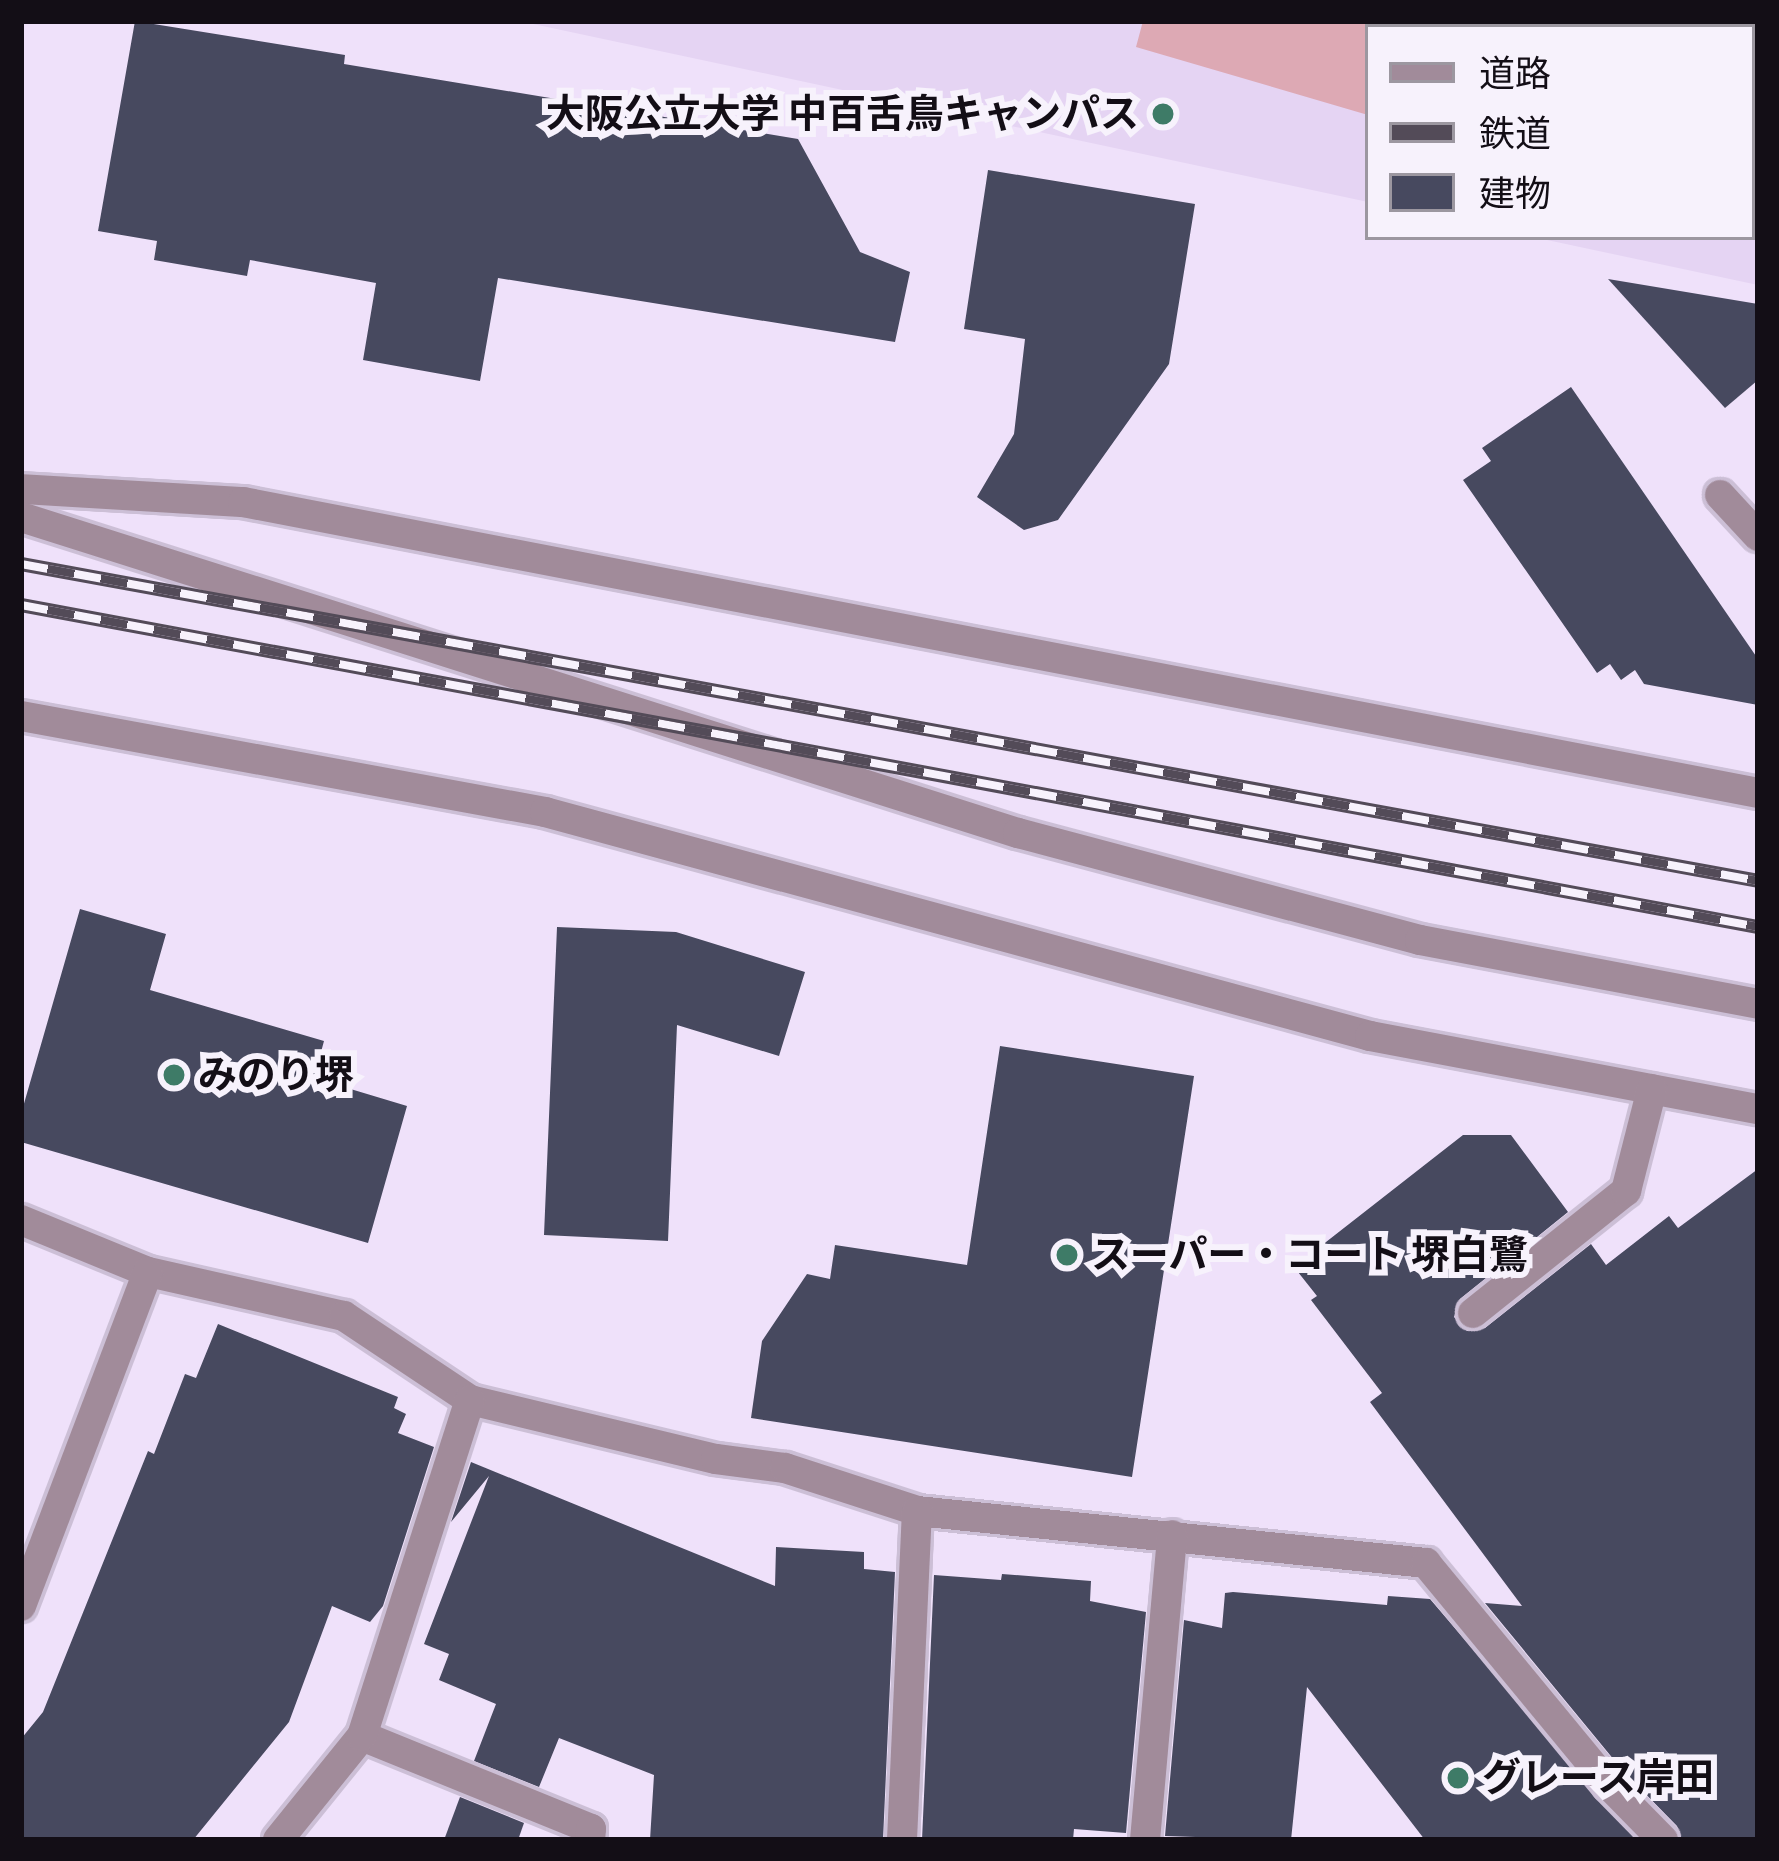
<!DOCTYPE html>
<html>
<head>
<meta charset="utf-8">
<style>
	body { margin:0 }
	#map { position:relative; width:1779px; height:1861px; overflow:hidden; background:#efe1fa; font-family:Poppins,"Noto Sans JP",sans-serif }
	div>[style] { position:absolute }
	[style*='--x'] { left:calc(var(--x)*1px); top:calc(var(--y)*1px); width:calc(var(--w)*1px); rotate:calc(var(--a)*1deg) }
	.built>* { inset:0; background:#e5d4f3 }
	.green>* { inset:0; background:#dda9b4 }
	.building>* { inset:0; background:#47495f }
	.roads { filter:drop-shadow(3px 0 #ccbfd6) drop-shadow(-3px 0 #ccbfd6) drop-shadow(0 3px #ccbfd6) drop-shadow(0 -3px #ccbfd6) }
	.minor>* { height:30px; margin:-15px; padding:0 15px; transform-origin:15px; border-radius:15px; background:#a18b9a }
	.rail>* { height:14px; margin-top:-7px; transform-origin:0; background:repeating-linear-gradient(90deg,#f7f2fc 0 27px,#534b58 0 54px); box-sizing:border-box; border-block:3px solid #534b58 }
	.dots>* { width:33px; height:33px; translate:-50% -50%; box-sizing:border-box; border:6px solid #f7f2fc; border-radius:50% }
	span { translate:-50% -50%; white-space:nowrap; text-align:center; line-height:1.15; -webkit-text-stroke:12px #f7f2fc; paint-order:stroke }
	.poi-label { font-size:39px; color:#130e16; font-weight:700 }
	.right { translate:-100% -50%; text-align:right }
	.left { translate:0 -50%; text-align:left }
	.frame { position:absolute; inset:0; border:24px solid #130e16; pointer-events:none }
	.legend { position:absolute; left:1365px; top:24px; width:390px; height:216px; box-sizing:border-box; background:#f7f2fc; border:3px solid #9c97a0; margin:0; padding:15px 21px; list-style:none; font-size:36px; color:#130e16 }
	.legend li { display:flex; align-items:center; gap:24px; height:60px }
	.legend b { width:60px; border:3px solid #9c97a0 }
</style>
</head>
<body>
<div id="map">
	<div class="built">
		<i style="clip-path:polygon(519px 21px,1758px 21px,1758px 285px,1533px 237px,1752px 237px,1752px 27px,1368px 27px,1368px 202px)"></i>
	</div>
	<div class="green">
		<i style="clip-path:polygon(1143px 21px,1558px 21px,1557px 27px,1368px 27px,1368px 115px,1136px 47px)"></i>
	</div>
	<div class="building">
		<i style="clip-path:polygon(135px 21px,345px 55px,344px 64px,798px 139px,860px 252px,910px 272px,895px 342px,498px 278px,480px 381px,363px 360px,376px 283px,250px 260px,247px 276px,154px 260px,157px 241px,98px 231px)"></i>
		<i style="clip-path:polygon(988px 170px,1195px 204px,1169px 364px,1058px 520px,1024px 530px,977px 497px,1014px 434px,1025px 339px,964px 329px)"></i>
		<i style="clip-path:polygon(1608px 279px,1758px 304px,1758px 380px,1725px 408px)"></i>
		<i style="clip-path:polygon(1571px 387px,1758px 659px,1758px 705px,1644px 684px,1635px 670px,1621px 680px,1610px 664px,1597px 673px,1463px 480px,1491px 461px,1482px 448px)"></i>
		<i style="clip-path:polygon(80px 909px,166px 934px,150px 990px,324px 1041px,314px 1078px,407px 1106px,368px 1243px,21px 1142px,21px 1114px)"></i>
		<i style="clip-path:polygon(557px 927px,676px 932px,805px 972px,779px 1056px,677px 1025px,668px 1241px,544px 1235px)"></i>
		<i style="clip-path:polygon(1000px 1046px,1194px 1076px,1132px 1477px,751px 1418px,762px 1341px,807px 1274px,830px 1279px,835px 1245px,967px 1265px)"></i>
		<i style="clip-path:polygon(1463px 1135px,1511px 1135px,1568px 1212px,1460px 1299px,1454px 1317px,1467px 1331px,1485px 1328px,1591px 1244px,1606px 1265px,1669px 1216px,1678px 1228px,1758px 1169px,1758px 1840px,1682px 1840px,1677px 1826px,1624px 1772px,1485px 1603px,1522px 1606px,1370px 1402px,1382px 1393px,1311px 1300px,1317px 1296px,1294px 1267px)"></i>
		<i style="clip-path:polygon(218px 1324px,398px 1397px,394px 1408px,406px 1414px,398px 1433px,434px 1447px,383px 1606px,370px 1622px,332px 1606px,289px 1722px,193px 1840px,21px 1840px,21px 1739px,43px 1712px,148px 1451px,154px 1454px,185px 1374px,196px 1378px)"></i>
		<i style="clip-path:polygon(471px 1462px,775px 1586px,776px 1547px,864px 1552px,864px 1569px,895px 1572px,883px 1840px,650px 1840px,654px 1775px,559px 1738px,539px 1787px,474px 1761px,496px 1704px,439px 1680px,449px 1654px,424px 1644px,489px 1476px,451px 1522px)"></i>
		<i style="clip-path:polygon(1002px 1574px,1091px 1581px,1090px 1601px,1146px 1612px,1126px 1833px,1074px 1829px,1073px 1840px,922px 1840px,934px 1575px,1001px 1580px)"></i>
		<i style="clip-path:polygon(1233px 1592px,1387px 1605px,1388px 1596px,1430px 1599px,1636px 1840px,1425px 1840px,1307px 1687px,1291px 1840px,1165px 1836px,1184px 1620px,1222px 1628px,1225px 1593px)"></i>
		<i style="clip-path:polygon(460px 1797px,524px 1823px,518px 1840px,444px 1840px)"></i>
	</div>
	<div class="roads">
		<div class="minor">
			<i style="--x:21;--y:489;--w:222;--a:3.4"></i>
			<i style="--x:243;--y:502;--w:1543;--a:10.87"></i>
			<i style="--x:1720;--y:495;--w:56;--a:47.2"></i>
			<i style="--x:21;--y:517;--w:1046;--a:17.59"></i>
			<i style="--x:1018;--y:833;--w:416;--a:14.9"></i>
			<i style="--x:1420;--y:940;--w:344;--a:10.7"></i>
			<i style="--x:21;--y:716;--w:533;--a:10.38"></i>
			<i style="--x:545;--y:812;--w:855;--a:15.19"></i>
			<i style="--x:1370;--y:1036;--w:395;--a:10.7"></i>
			<i style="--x:21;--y:1220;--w:137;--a:22.3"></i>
			<i style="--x:148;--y:1272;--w:201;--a:12.7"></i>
			<i style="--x:344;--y:1316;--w:151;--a:33.7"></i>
			<i style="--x:470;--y:1400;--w:253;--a:13.5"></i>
			<i style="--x:716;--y:1459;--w:70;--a:7.4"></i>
			<i style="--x:785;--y:1468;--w:139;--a:18"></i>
			<i style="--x:917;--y:1511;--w:512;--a:5.83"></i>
			<i style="--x:1426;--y:1563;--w:288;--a:50.5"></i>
			<i style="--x:1609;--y:1785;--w:77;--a:45.5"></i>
			<i style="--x:1473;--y:1313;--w:196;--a:-38.6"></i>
			<i style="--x:1626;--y:1191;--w:105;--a:-75.7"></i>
			<i style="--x:21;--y:1606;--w:357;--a:-69.2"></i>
			<i style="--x:362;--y:1736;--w:247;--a:22.1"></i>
			<i style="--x:591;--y:1829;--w:11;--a:95"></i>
			<i style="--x:278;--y:1840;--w:134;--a:-51.1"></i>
			<i style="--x:362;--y:1736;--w:353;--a:-72.2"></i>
			<i style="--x:902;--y:1840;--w:329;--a:-87.4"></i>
			<i style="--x:1145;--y:1840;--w:306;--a:-84.9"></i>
		</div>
	</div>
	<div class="rail">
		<i style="--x:21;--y:564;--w:1766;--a:10.34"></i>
		<i style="--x:21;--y:605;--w:1767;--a:10.5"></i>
	</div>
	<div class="dots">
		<i style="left:1163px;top:114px;background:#3e7b67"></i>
		<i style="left:174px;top:1075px;background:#3e7b67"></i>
		<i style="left:1067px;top:1255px;background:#3e7b67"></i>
		<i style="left:1458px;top:1778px;background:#3e7b67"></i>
	</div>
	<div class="poi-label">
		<span class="right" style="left:1139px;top:114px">大阪公立大学 中百舌鳥キャンパス</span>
		<span class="left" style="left:198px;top:1075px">みのり堺</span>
		<span class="left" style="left:1091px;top:1255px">スーパー・コート 堺白鷺</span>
		<span class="left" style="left:1482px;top:1778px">グレース岸田</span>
	</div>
	<div class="frame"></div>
	<ul class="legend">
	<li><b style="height:15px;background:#a18b9a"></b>道路</li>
	<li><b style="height:15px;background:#534b58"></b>鉄道</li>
	<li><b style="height:33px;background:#47495f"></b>建物</li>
	</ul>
</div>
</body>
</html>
